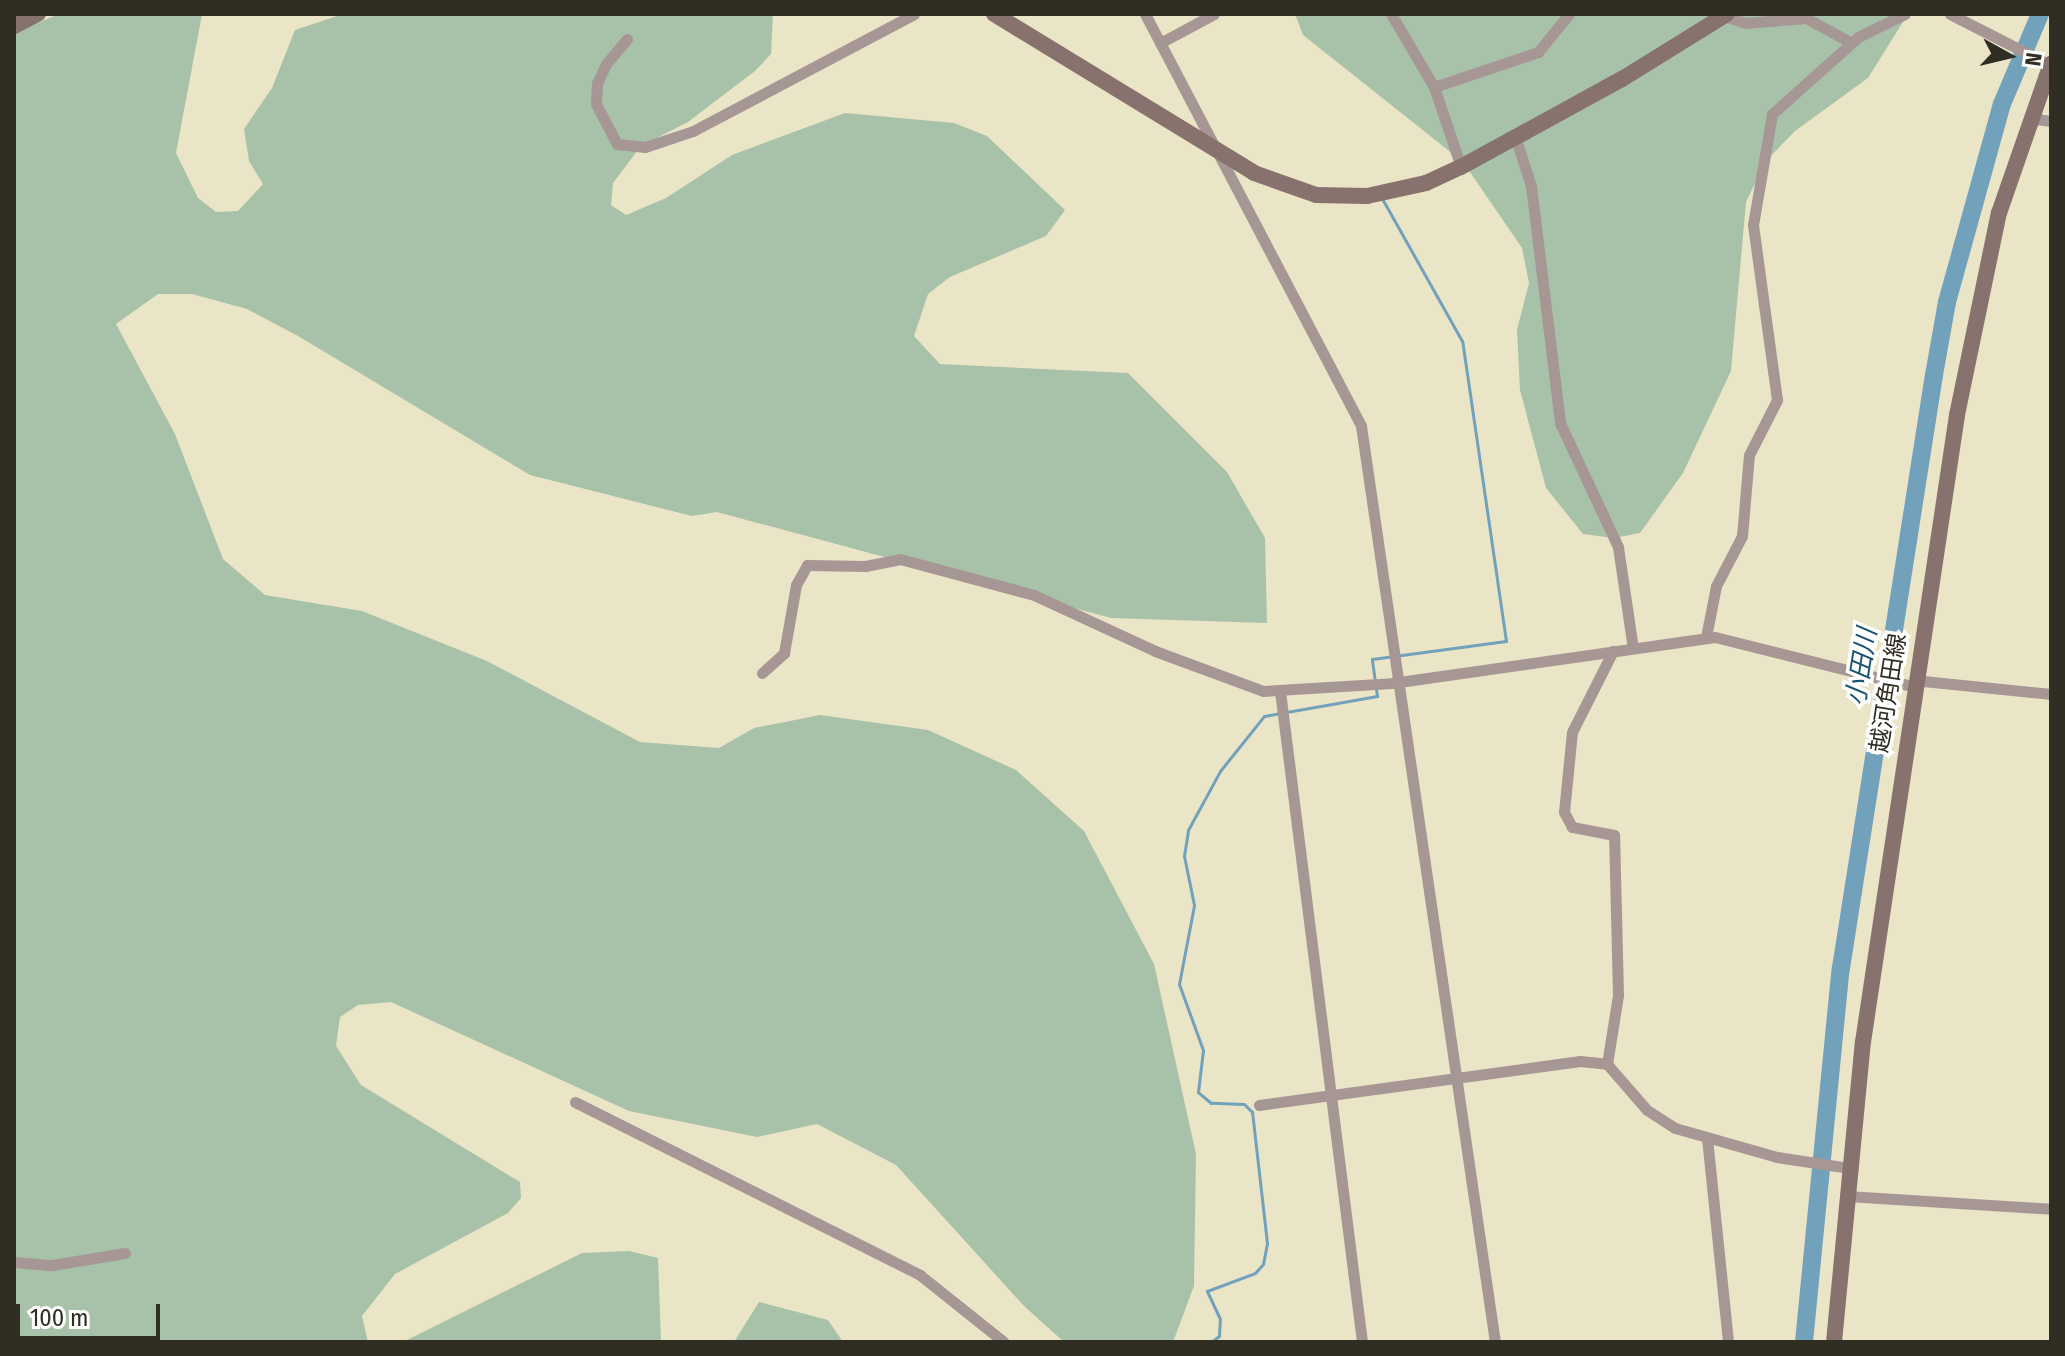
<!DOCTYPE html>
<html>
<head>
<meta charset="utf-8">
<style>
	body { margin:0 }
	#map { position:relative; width:2065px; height:1356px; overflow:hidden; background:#ebe5c7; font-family:"Fira Sans Condensed","Noto Sans JP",sans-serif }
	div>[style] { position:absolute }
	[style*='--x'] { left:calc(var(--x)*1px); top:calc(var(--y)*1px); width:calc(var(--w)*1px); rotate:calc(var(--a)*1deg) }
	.green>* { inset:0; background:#a8c2a9 }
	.stream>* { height:3px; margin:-1.5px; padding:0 1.5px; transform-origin:1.5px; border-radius:1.5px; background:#72a1bb }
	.river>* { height:18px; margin:-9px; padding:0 9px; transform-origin:9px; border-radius:9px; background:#72a1bb }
	.street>* { height:11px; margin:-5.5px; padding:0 5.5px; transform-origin:5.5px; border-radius:5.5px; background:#a69794 }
	.secondary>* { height:16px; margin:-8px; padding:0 8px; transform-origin:8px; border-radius:8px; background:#88726e }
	span { translate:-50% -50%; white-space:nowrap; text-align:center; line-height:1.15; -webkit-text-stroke:7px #fff; paint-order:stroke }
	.street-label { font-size:24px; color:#302d22 }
	.water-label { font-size:26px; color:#19536f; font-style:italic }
	.frame { position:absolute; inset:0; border:16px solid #302d22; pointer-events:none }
	.north { position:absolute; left:1969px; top:16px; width:80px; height:80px; -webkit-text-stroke:6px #fff; paint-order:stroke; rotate:98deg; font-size:22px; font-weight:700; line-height:32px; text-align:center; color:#302d22 }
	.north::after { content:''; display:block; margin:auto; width:28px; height:36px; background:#302d22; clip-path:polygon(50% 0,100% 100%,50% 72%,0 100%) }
	.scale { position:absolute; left:16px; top:1304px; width:144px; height:36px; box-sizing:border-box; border:4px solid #302d22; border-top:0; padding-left:10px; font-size:24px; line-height:28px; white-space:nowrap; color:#302d22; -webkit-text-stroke:6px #fff; paint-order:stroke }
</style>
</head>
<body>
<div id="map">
	<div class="green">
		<i style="clip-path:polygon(59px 14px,202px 14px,176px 153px,198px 198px,216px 212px,238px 211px,263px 184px,249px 161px,244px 129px,272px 88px,295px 30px,343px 14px,773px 14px,771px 54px,755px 71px,688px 122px,641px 146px,613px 183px,611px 205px,626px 215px,666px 198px,732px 155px,845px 113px,954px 123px,987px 136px,1065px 210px,1046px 236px,950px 277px,928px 294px,914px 336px,940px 364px,1128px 373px,1227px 472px,1265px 538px,1267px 623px,1111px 618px,717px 512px,692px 516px,530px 475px,298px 336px,247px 309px,192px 294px,158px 294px,116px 324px,175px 434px,223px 559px,265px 595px,362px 611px,487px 661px,640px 742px,719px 748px,754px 728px,820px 715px,928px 730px,1016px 770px,1084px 831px,1154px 964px,1196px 1154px,1194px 1286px,1173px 1342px,1064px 1342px,1024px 1306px,896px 1165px,817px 1124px,757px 1137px,629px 1111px,391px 1002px,358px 1005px,340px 1017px,336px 1046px,361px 1085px,520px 1182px,521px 1198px,508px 1213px,395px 1274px,362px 1316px,368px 1342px,14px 1342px,14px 33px)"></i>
		<i style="clip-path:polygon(1295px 14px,1908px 14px,1868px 78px,1795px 131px,1766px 161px,1746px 202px,1731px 371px,1683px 473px,1640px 533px,1614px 538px,1583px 534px,1546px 488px,1520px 390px,1517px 330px,1529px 283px,1522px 248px,1463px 162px,1303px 35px)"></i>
		<i style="clip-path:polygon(629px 1251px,658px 1258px,661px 1342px,403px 1342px,582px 1253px)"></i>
		<i style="clip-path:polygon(759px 1302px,828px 1320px,843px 1342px,734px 1342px)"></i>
	</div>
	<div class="stream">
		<i style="--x:1211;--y:1342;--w:10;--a:-37"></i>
		<i style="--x:1219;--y:1336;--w:17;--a:-87"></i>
		<i style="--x:1220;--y:1319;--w:31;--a:-115"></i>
		<i style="--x:1207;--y:1291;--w:51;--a:-20.6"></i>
		<i style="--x:1255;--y:1273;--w:12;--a:-48"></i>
		<i style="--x:1263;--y:1264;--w:21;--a:-79"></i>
		<i style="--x:1267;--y:1243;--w:132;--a:-96.5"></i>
		<i style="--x:1252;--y:1112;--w:11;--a:-135"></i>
		<i style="--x:1244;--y:1104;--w:33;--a:-178"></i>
		<i style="--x:1211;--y:1103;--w:17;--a:-140"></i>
		<i style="--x:1198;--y:1092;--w:42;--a:-83.2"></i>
		<i style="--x:1203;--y:1050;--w:70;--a:-110"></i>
		<i style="--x:1179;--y:984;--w:80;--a:-79.2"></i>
		<i style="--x:1194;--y:905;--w:50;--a:-101.5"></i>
		<i style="--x:1184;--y:856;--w:26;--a:-81"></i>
		<i style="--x:1188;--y:830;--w:67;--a:-61.5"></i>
		<i style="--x:1220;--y:771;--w:70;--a:-51.3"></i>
		<i style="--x:1264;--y:716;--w:115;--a:-10"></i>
		<i style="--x:1377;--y:696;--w:37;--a:-98"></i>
		<i style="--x:1372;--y:659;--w:135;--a:-7.7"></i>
		<i style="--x:1506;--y:641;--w:303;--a:-98.3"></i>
		<i style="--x:1462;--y:341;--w:162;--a:-119.3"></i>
	</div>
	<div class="river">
		<i style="--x:1804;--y:1342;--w:376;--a:-84.4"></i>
		<i style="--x:1841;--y:968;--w:600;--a:-81.09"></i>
		<i style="--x:1934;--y:375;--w:74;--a:-79.9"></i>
		<i style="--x:1947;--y:302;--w:205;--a:-74.5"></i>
		<i style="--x:2002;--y:104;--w:98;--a:-67.1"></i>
	</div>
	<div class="street">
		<i style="--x:1145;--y:14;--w:465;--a:62.3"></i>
		<i style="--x:1361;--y:426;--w:926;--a:81.68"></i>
		<i style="--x:1391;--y:14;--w:85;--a:59.5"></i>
		<i style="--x:1434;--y:87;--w:84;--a:71.4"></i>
		<i style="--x:1950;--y:14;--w:112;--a:27"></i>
		<i style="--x:1721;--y:15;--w:25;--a:18"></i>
		<i style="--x:1745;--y:23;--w:61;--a:-4.7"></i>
		<i style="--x:1806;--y:18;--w:52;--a:28.5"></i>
		<i style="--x:627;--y:39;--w:33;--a:130"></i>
		<i style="--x:606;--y:64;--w:21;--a:115"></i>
		<i style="--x:597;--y:83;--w:21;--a:93"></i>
		<i style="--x:596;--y:104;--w:45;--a:62.3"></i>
		<i style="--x:617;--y:144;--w:28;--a:6"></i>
		<i style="--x:645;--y:147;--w:51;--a:-18.4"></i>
		<i style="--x:693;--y:131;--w:250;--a:-27.9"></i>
		<i style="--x:1160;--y:43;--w:61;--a:-28.2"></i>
		<i style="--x:1434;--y:87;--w:110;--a:-18.6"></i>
		<i style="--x:1538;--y:52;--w:49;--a:-50.8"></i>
		<i style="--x:2029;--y:118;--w:22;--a:8"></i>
		<i style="--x:1515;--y:136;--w:52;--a:72.3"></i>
		<i style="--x:1531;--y:186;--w:239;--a:83"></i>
		<i style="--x:1560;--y:423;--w:137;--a:64.9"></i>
		<i style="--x:1618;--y:547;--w:102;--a:81.6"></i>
		<i style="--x:1706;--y:637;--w:52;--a:-78.9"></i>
		<i style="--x:1716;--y:586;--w:56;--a:-62.5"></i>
		<i style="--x:1742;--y:536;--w:81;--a:-85.1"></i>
		<i style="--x:1749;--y:455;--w:62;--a:-63"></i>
		<i style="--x:1777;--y:400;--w:177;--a:-97.8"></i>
		<i style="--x:1753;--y:225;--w:113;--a:-80.3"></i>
		<i style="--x:1772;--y:114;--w:115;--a:-41.8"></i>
		<i style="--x:1858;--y:37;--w:52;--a:-26.1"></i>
		<i style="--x:762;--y:673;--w:30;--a:-42"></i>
		<i style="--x:784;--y:653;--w:69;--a:-80"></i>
		<i style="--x:796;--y:585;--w:23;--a:-61"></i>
		<i style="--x:807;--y:565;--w:58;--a:1"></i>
		<i style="--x:865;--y:566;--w:36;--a:-11"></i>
		<i style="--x:900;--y:559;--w:139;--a:15"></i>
		<i style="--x:1034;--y:595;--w:133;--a:24.8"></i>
		<i style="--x:1155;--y:651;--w:115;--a:20.3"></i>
		<i style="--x:1263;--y:691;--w:129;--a:-3.5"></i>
		<i style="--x:1392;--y:683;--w:326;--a:-8.1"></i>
		<i style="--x:1715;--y:637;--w:202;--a:14"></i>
		<i style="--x:1911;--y:686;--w:13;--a:-23"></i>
		<i style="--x:1923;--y:681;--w:129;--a:5.8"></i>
		<i style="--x:1280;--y:691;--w:656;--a:82.82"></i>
		<i style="--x:1607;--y:1064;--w:70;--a:-80.9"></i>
		<i style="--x:1618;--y:995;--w:160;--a:-91.4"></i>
		<i style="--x:1614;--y:835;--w:43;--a:-169.2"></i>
		<i style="--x:1572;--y:827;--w:17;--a:-118"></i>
		<i style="--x:1564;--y:812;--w:80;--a:-84.3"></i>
		<i style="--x:1572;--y:732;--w:91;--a:-63.2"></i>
		<i style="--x:575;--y:1102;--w:386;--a:26.6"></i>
		<i style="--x:920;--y:1275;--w:107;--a:38.6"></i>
		<i style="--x:1259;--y:1105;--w:324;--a:-7.8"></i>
		<i style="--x:1580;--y:1061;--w:27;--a:6"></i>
		<i style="--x:1607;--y:1064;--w:61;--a:49"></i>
		<i style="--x:1647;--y:1110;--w:33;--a:33"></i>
		<i style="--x:1675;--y:1128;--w:106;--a:15.9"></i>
		<i style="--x:1777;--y:1157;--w:74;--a:8.6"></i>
		<i style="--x:1707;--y:1138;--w:205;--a:84.1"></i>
		<i style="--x:1847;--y:1196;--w:204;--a:3.6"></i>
		<i style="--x:14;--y:1262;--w:38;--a:5"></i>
		<i style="--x:52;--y:1265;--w:74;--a:-9.3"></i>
	</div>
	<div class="secondary">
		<i style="--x:994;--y:14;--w:305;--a:31.4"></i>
		<i style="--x:1254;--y:173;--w:66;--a:19.5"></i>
		<i style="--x:1316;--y:195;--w:51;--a:1.1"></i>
		<i style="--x:1367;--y:196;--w:60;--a:-12.4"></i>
		<i style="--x:1426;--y:183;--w:38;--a:-25"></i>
		<i style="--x:1461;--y:167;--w:183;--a:-28.7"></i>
		<i style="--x:1622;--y:79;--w:123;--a:-31.8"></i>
		<i style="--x:14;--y:26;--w:27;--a:-27"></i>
		<i style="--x:1834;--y:1342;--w:301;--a:-84.5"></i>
		<i style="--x:1863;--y:1042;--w:634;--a:-81.47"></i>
		<i style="--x:1957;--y:415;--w:206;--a:-78.3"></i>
		<i style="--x:1999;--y:213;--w:158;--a:-70.8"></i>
	</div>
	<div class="street-label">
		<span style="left:1889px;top:693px;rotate:-81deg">越河角田線</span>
	</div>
	<div class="water-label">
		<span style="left:1862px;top:667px;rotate:-81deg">小田川</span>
	</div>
	<div class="frame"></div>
	<div class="north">N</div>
	<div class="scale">100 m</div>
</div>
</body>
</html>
